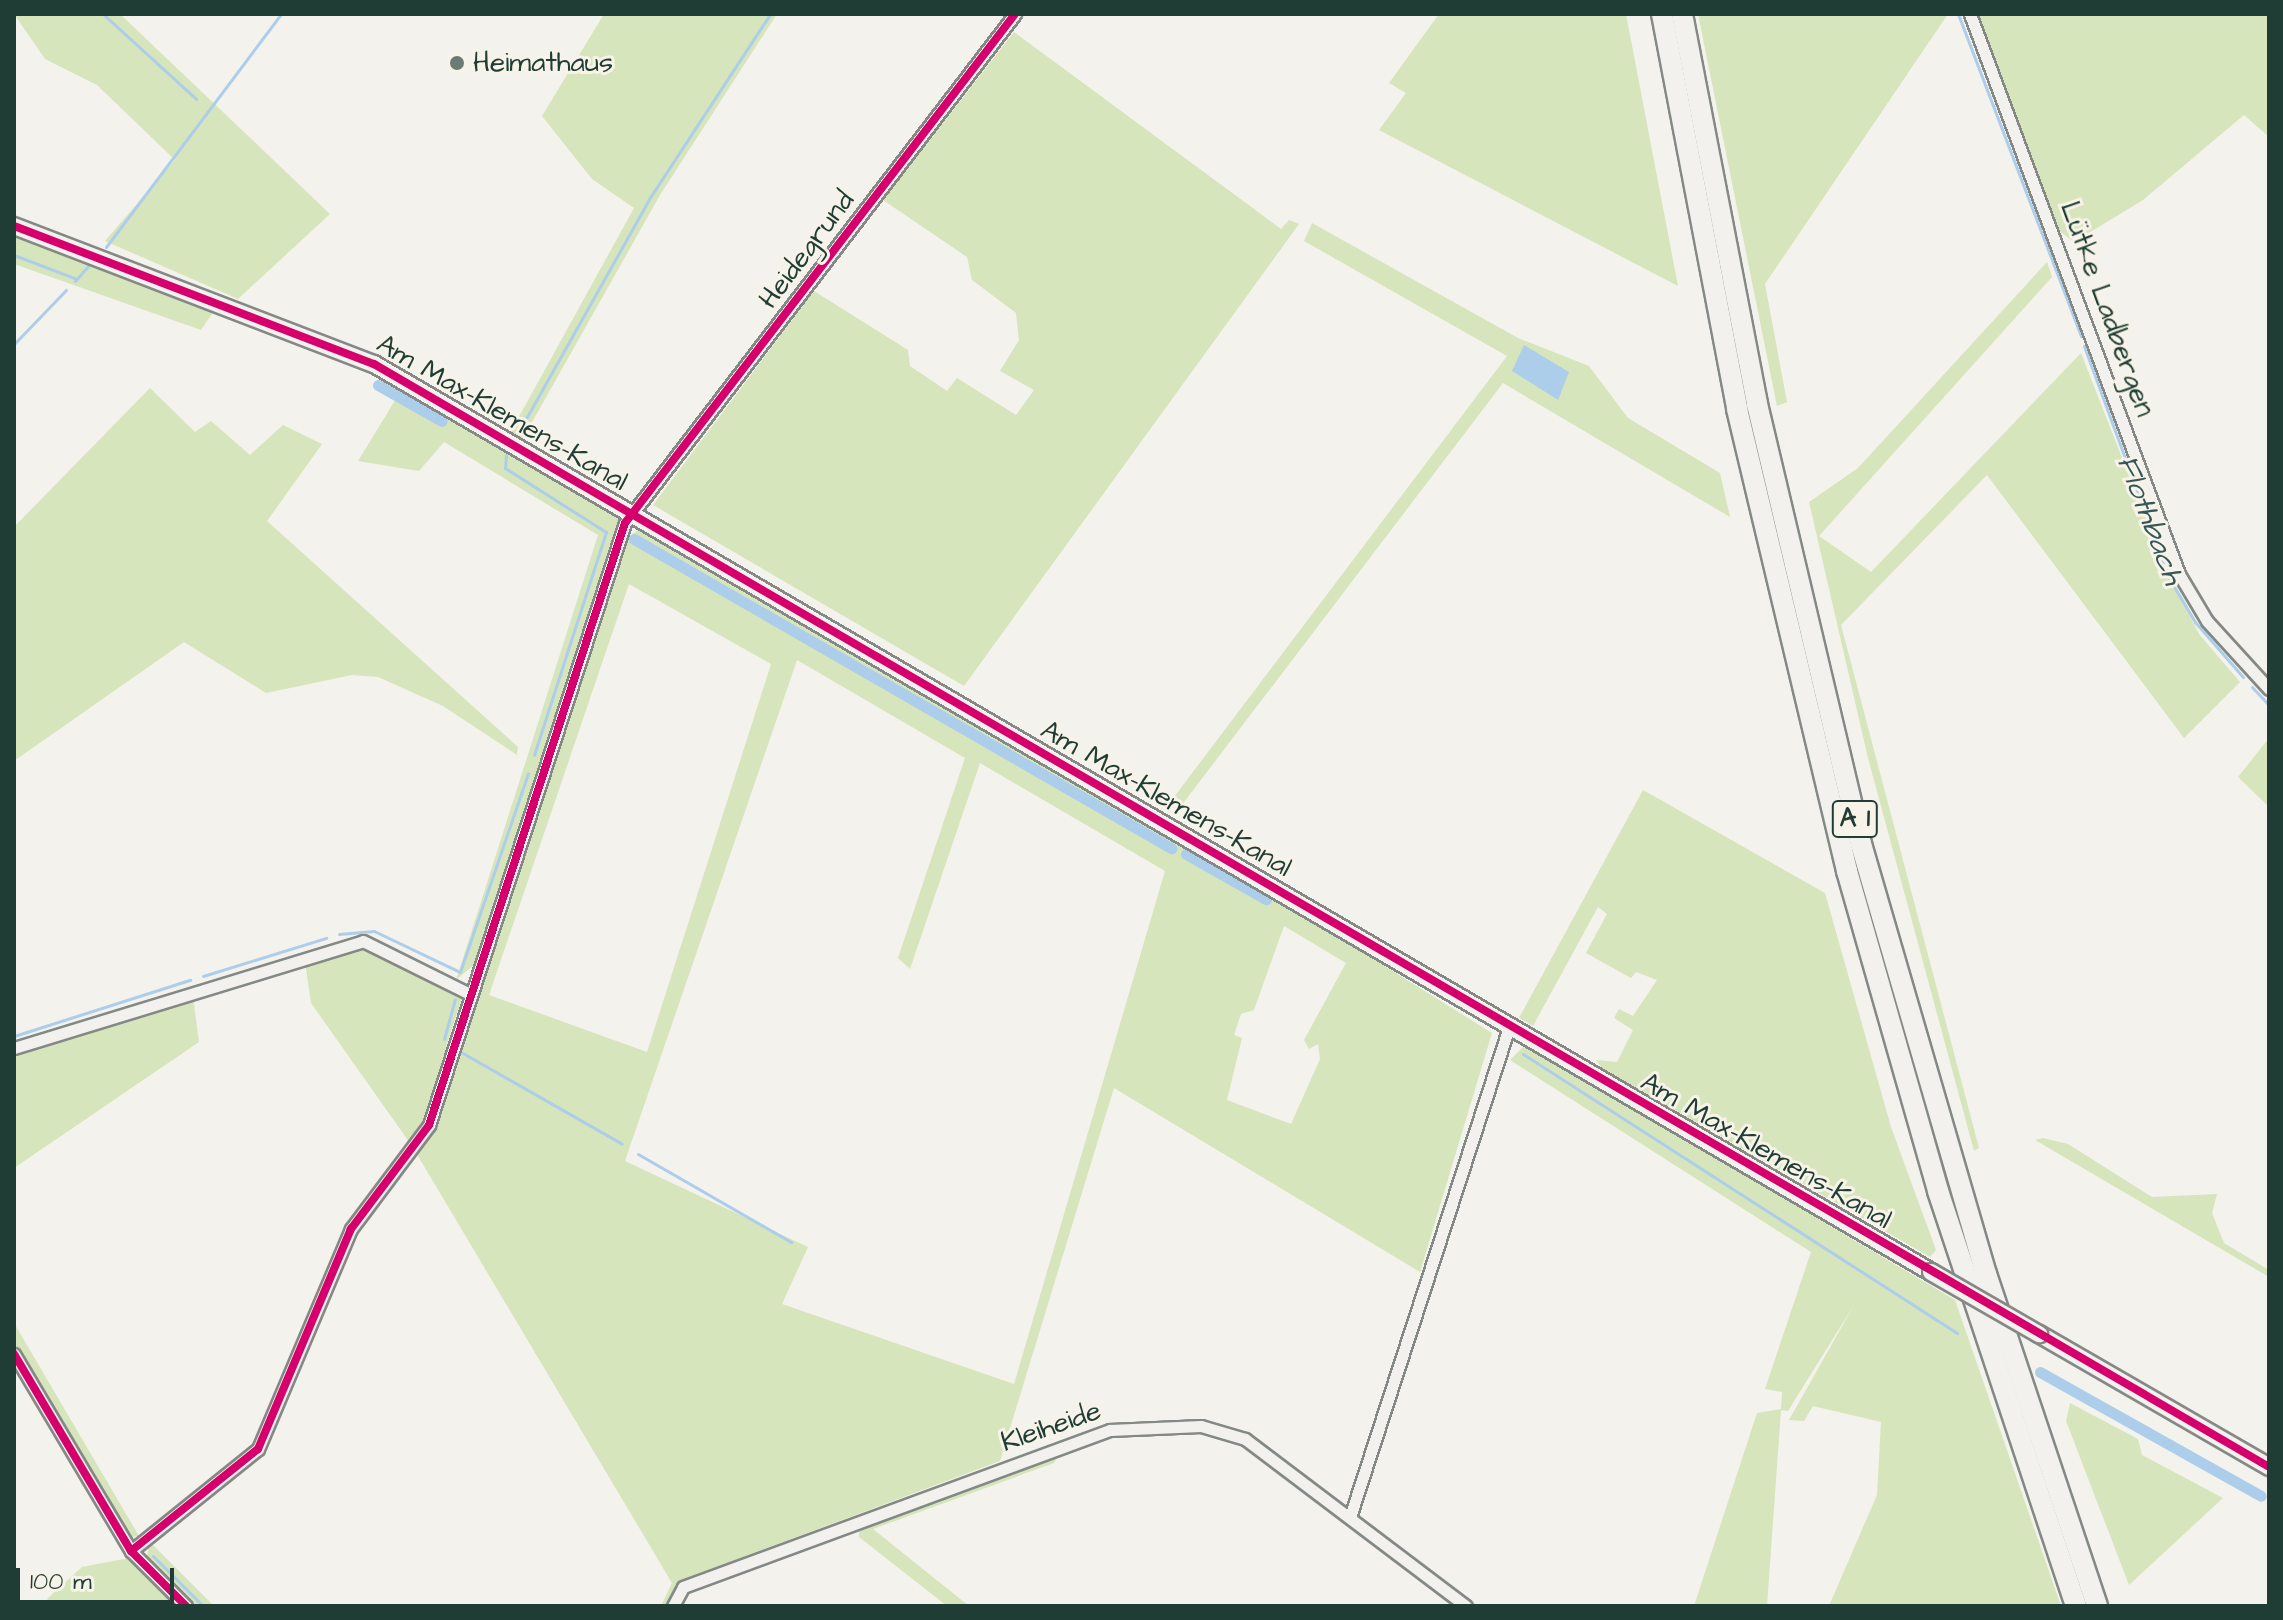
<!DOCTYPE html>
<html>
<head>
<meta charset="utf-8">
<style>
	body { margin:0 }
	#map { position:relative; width:2283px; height:1620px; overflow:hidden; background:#f4f2ec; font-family:"Architects Daughter",sans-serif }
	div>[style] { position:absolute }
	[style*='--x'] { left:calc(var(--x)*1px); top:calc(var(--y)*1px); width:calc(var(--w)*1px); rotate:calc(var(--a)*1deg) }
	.green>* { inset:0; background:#d6e5bb }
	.water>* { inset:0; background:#adceea }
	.stream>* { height:3px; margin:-1.5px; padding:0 1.5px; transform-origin:1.5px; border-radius:1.5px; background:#adceea }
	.canal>* { height:11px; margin:-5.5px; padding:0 5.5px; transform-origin:5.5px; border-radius:5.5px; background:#adceea }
	.roads { filter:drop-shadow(2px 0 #848985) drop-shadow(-2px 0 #848985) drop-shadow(0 2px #848985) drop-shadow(0 -2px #848985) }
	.minor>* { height:11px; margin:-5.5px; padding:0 5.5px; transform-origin:5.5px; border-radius:5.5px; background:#f2f1ed }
	.secondary>* { height:16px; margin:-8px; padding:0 8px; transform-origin:8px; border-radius:8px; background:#f2f1ed }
	.motorway>* { height:20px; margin:-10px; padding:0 10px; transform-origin:10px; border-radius:10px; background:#f2f1ed }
	.bridges { filter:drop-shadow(2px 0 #848985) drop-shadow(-2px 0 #848985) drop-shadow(0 2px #848985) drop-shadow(0 -2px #848985) }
	.secondary-bridge>* { height:16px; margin:-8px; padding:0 8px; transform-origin:8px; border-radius:8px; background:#f2f1ed }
	.cycleway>* { height:8px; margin:-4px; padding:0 4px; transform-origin:4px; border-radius:4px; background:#d6006c }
	.dots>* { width:22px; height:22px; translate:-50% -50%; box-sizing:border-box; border:4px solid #f7f3e8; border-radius:50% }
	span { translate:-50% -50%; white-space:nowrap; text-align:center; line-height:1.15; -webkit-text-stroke:6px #f7f3e8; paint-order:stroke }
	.shield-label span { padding:2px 6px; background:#f7f3e8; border:2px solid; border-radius:6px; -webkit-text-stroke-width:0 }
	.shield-label { font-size:26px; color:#1f3d34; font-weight:700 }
	.poi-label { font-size:28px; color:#1f3d34 }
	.left { translate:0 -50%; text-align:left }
	.street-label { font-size:28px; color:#1f3d34 }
	.water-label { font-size:30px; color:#355758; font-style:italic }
	.frame { position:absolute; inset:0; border:16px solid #1f3d34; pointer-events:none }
	.scale { position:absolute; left:16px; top:1568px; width:158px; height:36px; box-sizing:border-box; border:4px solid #1f3d34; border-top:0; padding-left:10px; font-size:24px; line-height:28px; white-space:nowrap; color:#1f3d34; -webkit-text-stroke:6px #f7f3e8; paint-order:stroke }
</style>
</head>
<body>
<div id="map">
	<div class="green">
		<i style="clip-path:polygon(14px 14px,120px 14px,330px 214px,238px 299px,105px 241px,175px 160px,97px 85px,45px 59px)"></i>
		<i style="clip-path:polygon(604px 14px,777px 14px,660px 195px,522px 440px,510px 433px,634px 208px,592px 179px,542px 116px)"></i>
		<i style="clip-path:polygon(1439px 14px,1626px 14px,1678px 286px,1379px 130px,1406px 93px,1389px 83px)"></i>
		<i style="clip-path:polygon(1698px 14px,1948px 14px,1765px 284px,1787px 402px,1777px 406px)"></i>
		<i style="clip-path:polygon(1974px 14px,2269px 14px,2269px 137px,2244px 115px,2143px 200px,2074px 242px,2058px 230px)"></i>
		<i style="clip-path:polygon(1014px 32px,1281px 229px,1289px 220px,1299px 224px,964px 686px,653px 505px,814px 291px,908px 350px,910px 366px,947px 391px,957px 378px,1016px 415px,1034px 390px,1000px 371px,1019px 340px,1016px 313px,972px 280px,967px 257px,883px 200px)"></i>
		<i style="clip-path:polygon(1312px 223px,1518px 338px,1589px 366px,1628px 418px,1720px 473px,1730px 517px,1503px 383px,1178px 810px,1168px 805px,1507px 356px,1304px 241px)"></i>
		<i style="clip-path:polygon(14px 233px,216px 308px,201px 330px,14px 264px)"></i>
		<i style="clip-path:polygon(2047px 262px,2052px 277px,1819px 536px,1871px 572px,2081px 353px,2166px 570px,2199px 634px,2240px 682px,2184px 738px,1987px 475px,1841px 625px,1979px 1148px,1974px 1151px,1868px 758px,1809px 502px,1858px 468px)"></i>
		<i style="clip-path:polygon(150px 388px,195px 432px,211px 421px,250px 455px,283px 425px,322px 444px,267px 521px,518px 747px,517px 755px,443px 706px,378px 677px,352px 675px,266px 693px,184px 642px,14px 761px,14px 527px)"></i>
		<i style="clip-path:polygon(402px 389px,619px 519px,475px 964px,456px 980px,598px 535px,444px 442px,419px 471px,358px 461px)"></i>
		<i style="clip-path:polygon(evenodd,641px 528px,1234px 872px,1492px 1033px,1420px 1272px,1114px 1088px,1000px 1461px,684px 1579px,670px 1606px,661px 1606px,672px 1583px,412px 1146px,311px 1003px,305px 962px,363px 949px,462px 998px,446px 1047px,458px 1054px,625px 539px,641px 528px,629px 584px,771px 664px,647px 1052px,489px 995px,629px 584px,641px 528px,797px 660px,965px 758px,898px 958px,910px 969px,980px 763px,1165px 871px,1014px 1384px,782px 1304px,808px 1247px,625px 1161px,797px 660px,641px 528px,1284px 926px,1346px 963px,1304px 1040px,1309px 1049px,1318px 1044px,1320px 1059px,1291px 1124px,1227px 1100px,1242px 1038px,1234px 1035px,1241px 1014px,1254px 1010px,1284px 926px)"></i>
		<i style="clip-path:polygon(2269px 738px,2269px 807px,2238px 777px)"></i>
		<i style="clip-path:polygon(1643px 790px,1825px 893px,1891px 1127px,1936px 1250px,1930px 1257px,1602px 1068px,1596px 1060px,1617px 1062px,1633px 1030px,1614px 1018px,1619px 1009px,1633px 1016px,1657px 980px,1636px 972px,1631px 978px,1586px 953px,1607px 914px,1598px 907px,1533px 1026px,1519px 1018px)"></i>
		<i style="clip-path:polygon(193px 996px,199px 1042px,14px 1168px,14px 1052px)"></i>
		<i style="clip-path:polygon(1525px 1045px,1955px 1300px,2061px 1606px,1829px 1606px,1877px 1495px,1881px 1422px,1813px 1406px,1804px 1421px,1789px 1420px,1854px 1305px,1788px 1411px,1781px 1410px,1767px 1606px,1694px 1606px,1757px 1413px,1781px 1409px,1782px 1392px,1765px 1389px,1811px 1252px,1510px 1060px)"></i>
		<i style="clip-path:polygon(2043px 1138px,2068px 1144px,2152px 1197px,2217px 1194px,2212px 1213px,2224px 1243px,2269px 1270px,2269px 1277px,2035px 1140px)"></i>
		<i style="clip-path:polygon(14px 1323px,139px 1536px,131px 1537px,14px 1343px)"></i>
		<i style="clip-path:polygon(2070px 1403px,2138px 1439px,2142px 1455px,2223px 1498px,2129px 1585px,2066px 1421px)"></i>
		<i style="clip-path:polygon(1059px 1454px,1054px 1463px,873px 1529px,969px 1606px,947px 1606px,859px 1537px,859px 1529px)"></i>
		<i style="clip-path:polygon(150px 1542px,214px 1606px,196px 1606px,147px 1556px)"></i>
		<i style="clip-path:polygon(129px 1558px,177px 1606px,53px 1606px,47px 1599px,82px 1567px)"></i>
	</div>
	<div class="water">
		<i style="clip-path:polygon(1524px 345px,1569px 372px,1558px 400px,1512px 371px)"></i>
	</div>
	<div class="stream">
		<i style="--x:103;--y:14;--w:126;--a:42.4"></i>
		<i style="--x:1958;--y:14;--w:345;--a:69.1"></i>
		<i style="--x:106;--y:247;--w:291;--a:-53.1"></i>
		<i style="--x:14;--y:255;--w:67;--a:20.9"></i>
		<i style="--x:75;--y:281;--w:21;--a:-49"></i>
		<i style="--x:14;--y:344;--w:75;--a:-46.1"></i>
		<i style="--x:2084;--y:346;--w:247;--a:69.9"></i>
		<i style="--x:2169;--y:578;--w:51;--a:59.4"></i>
		<i style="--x:2195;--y:622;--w:73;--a:48.9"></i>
		<i style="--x:519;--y:431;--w:270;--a:-60.7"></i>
		<i style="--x:651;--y:196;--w:217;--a:-56.8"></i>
		<i style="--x:506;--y:455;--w:13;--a:94"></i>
		<i style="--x:505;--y:468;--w:120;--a:32.4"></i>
		<i style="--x:606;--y:532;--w:234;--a:107.9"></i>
		<i style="--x:2252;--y:687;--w:25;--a:47"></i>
		<i style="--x:339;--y:934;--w:35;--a:-5"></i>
		<i style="--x:374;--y:931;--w:95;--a:25.5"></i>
		<i style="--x:460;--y:972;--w:210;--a:-71.1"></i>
		<i style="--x:203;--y:976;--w:129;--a:-17.2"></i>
		<i style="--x:14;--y:1036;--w:185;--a:-17.7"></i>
		<i style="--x:444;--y:1039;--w:41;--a:-74.6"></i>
		<i style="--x:461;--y:1052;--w:185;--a:29.7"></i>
		<i style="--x:1523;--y:1054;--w:516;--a:32.74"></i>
		<i style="--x:638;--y:1154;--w:177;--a:29.9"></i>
		<i style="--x:153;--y:1556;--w:71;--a:45"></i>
		<i style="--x:665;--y:1606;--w:6;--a:-59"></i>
	</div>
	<div class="canal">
		<i style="--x:378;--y:385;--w:73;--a:29.4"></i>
		<i style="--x:634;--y:539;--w:620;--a:29.92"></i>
		<i style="--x:1186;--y:854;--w:92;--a:29.4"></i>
		<i style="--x:2040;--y:1372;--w:253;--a:29.3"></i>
	</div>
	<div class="roads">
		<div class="minor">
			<i style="--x:1970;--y:14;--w:598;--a:69.53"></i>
			<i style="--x:2179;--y:574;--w:55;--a:59.2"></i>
			<i style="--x:2207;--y:621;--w:92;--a:47.6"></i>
			<i style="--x:14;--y:1048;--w:365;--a:-17"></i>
			<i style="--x:363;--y:941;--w:119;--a:26.4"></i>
			<i style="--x:14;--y:1354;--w:229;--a:59.3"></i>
			<i style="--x:131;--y:1551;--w:78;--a:45"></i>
			<i style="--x:1350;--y:1517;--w:515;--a:-72.02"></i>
			<i style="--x:131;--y:1551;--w:163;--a:-38.8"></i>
			<i style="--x:258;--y:1449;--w:239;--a:-67.1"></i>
			<i style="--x:351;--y:1229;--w:130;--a:-53.1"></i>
			<i style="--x:429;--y:1125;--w:633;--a:-71.97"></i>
			<i style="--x:625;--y:523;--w:641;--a:-52.54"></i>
			<i style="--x:673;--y:1606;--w:21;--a:-62"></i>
			<i style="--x:683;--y:1587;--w:455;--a:-20.2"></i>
			<i style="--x:1110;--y:1430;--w:91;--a:-2.5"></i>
			<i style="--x:1201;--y:1426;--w:46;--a:16.5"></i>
			<i style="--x:1245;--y:1439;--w:277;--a:37.1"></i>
		</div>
		<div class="secondary">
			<i style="--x:14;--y:226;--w:386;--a:21"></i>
			<i style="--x:374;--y:364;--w:1802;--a:30.25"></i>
			<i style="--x:2039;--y:1334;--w:266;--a:30"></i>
		</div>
		<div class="motorway">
			<i style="--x:1662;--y:14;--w:402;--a:79.2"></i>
			<i style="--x:1737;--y:409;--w:475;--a:76.6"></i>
			<i style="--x:1847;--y:871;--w:333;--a:74.1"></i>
			<i style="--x:1938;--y:1191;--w:437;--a:71.6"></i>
			<i style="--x:1682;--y:14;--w:397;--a:79.1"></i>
			<i style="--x:1757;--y:404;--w:452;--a:76.7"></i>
			<i style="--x:1861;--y:844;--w:448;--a:73.8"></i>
			<i style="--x:1986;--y:1274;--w:350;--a:71.5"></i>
		</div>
	</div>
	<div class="bridges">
		<div class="secondary-bridge">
			<i style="--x:1931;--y:1272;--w:125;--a:29.9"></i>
		</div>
	</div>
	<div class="cycleway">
		<i style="--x:14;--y:226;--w:386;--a:21"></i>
		<i style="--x:374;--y:364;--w:2193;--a:30.2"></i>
		<i style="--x:14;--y:1354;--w:229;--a:59.3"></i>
		<i style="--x:131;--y:1551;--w:78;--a:45"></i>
		<i style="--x:131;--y:1551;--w:163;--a:-38.8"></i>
		<i style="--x:258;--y:1449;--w:239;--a:-67.1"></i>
		<i style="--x:351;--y:1229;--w:130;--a:-53.1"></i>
		<i style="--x:429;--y:1125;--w:633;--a:-71.97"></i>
		<i style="--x:625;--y:523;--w:641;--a:-52.54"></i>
	</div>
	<div class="dots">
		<i style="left:457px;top:63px;background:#6a7c74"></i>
	</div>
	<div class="shield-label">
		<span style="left:1855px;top:819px">A 1</span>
	</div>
	<div class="poi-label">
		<span class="left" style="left:473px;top:63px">Heimathaus</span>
	</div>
	<div class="street-label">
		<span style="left:807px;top:250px;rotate:-53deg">Heidegrund</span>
		<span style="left:2107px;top:309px;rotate:70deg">Lütke Ladbergen</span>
		<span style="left:502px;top:413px;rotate:30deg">Am Max-Klemens-Kanal</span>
		<span style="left:1166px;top:799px;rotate:30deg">Am Max-Klemens-Kanal</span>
		<span style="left:1766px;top:1151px;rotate:30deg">Am Max-Klemens-Kanal</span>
		<span style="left:1051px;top:1427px;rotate:-19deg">Kleiheide</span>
	</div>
	<div class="water-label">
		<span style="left:2150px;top:520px;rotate:69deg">Flothbach</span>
	</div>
	<div class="frame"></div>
	<div class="scale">100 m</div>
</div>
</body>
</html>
